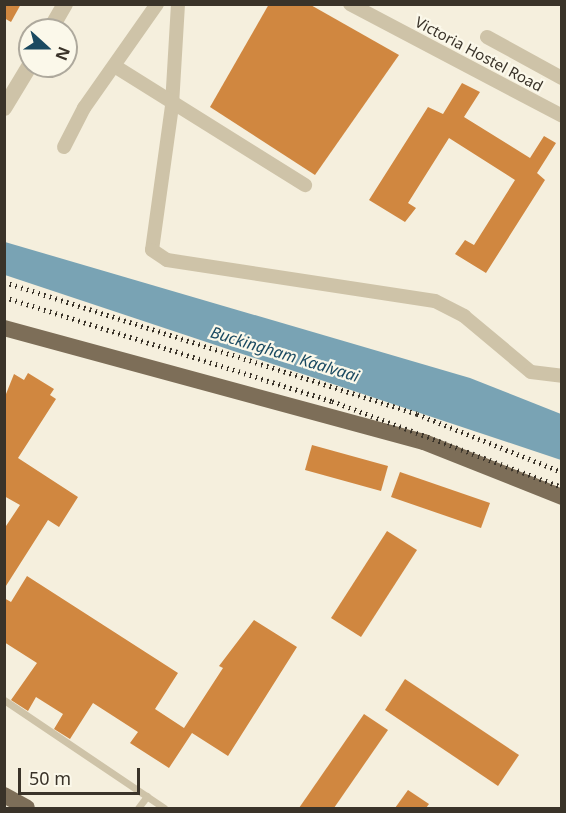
<!DOCTYPE html>
<html>
<head>
<meta charset="utf-8">
<style>
	body { margin:0 }
	#map { position:relative; width:566px; height:813px; overflow:hidden; background:#f5efdd; font-family:"Noto Sans",sans-serif }
	div>[style] { position:absolute }
	[style*='--x'] { left:calc(var(--x)*1px); top:calc(var(--y)*1px); width:calc(var(--w)*1px); rotate:calc(var(--a)*1deg) }
	.water>* { inset:0; background:#79a3b4 }
	.building>* { inset:0; background:#d08740 }
	.service>* { height:7px; margin:-3.5px; padding:0 3.5px; transform-origin:3.5px; border-radius:3.5px; background:#cec3a8 }
	.minor>* { height:14px; margin:-7px; padding:0 7px; transform-origin:7px; border-radius:7px; background:#cec3a8 }
	.tertiary>* { height:16px; margin:-8px; padding:0 8px; transform-origin:8px; border-radius:8px; background:#cec3a8 }
	.primary>* { height:16px; margin:-8px; padding:0 8px; transform-origin:8px; border-radius:8px; background:#7d6e58 }
	.rail>* { height:4.5px; margin-top:-2.25px; transform-origin:0; background:repeating-linear-gradient(90deg,#3a3329 0 1.5px,transparent 0 6px) }
	span { translate:-50% -50%; white-space:nowrap; text-align:center; line-height:1.15; -webkit-text-stroke:4.5px #fbf8ea; paint-order:stroke }
	.street-label { font-size:15px; color:#3a3329 }
	.water-label { font-size:16px; color:#1a4960; font-style:italic }
	.frame { position:absolute; inset:0; border:6px solid #3a3329; pointer-events:none }
	.north { position:absolute; left:18px; top:18px; width:60px; height:60px; box-sizing:border-box; background:#fbf8ea; border:2px solid #aea99d; border-radius:50%; rotate:111deg; font-size:16px; font-weight:700; line-height:24px; text-align:center; color:#3a3329 }
	.north::after { content:''; display:block; margin:auto; width:21px; height:27px; background:#1a4960; clip-path:polygon(50% 0,100% 100%,50% 72%,0 100%) }
	.scale { position:absolute; left:18px; top:768px; width:122px; height:27px; box-sizing:border-box; border:3px solid #3a3329; border-top:0; padding-left:8px; font-size:18px; line-height:21px; white-space:nowrap; color:#3a3329; -webkit-text-stroke:4px #fbf8ea; paint-order:stroke }
</style>
</head>
<body>
<div id="map">
	<div class="water">
		<i style="clip-path:polygon(5px 242px,470px 378px,561px 414px,561px 460px,5px 275px)"></i>
	</div>
	<div class="building">
		<i style="clip-path:polygon(4px 4px,21px 4px,11px 22px,4px 18px)"></i>
		<i style="clip-path:polygon(269px 4px,309px 4px,399px 55px,315px 175px,210px 107px)"></i>
		<i style="clip-path:polygon(462px 83px,480px 92px,464px 117px,530px 158px,544px 136px,556px 143px,537px 173px,545px 180px,486px 273px,455px 254px,465px 240px,474px 245px,515px 180px,449px 138px,408px 203px,416px 208px,405px 222px,369px 200px,428px 107px,443px 114px)"></i>
		<i style="clip-path:polygon(28px 373px,54px 389px,50px 395px,56px 399px,18px 458px,78px 497px,59px 527px,48px 520px,4px 589px,4px 529px,20px 505px,4px 496px,4px 399px,14px 374px,24px 380px)"></i>
		<i style="clip-path:polygon(312px 445px,388px 466px,381px 491px,305px 470px)"></i>
		<i style="clip-path:polygon(400px 472px,490px 503px,481px 528px,391px 497px)"></i>
		<i style="clip-path:polygon(387px 531px,417px 550px,361px 637px,331px 618px)"></i>
		<i style="clip-path:polygon(27px 576px,178px 673px,155px 709px,184px 728px,223px 668px,219px 666px,254px 620px,297px 647px,228px 756px,192px 733px,169px 768px,130px 743px,138px 732px,93px 703px,70px 739px,54px 729px,63px 714px,36px 697px,28px 711px,11px 700px,37px 663px,4px 642px,4px 598px,11px 602px)"></i>
		<i style="clip-path:polygon(405px 679px,519px 755px,498px 786px,385px 710px)"></i>
		<i style="clip-path:polygon(364px 714px,388px 730px,334px 808px,299px 808px)"></i>
		<i style="clip-path:polygon(408px 790px,429px 804px,426px 808px,395px 808px)"></i>
	</div>
	<div class="service">
		<i style="--x:4;--y:700;--w:193;--a:34"></i>
		<i style="--x:138;--y:808;--w:15;--a:-53"></i>
	</div>
	<div class="minor">
		<i style="--x:178;--y:4;--w:102;--a:93.4"></i>
		<i style="--x:172;--y:106;--w:145;--a:97.9"></i>
		<i style="--x:152;--y:250;--w:18;--a:34"></i>
		<i style="--x:167;--y:260;--w:271;--a:8.7"></i>
		<i style="--x:435;--y:301;--w:33;--a:27"></i>
		<i style="--x:464;--y:316;--w:87;--a:39.9"></i>
		<i style="--x:531;--y:372;--w:31;--a:7"></i>
		<i style="--x:350;--y:4;--w:240;--a:27.8"></i>
		<i style="--x:487;--y:37;--w:85;--a:28.7"></i>
		<i style="--x:116;--y:67;--w:223;--a:32"></i>
		<i style="--x:64;--y:147;--w:44;--a:-62.9"></i>
		<i style="--x:84;--y:108;--w:127;--a:-54.9"></i>
	</div>
	<div class="tertiary">
		<i style="--x:50;--y:30;--w:30;--a:-60"></i>
		<i style="--x:4;--y:108;--w:50;--a:-58.8"></i>
	</div>
	<div class="primary">
		<i style="--x:4;--y:328;--w:435;--a:15.2"></i>
		<i style="--x:424;--y:442;--w:149;--a:21.7"></i>
		<i style="--x:4;--y:795;--w:26;--a:29"></i>
	</div>
	<div class="rail">
		<i style="--x:4;--y:282;--w:434;--a:17.7"></i>
		<i style="--x:417;--y:414;--w:156;--a:21.8"></i>
		<i style="--x:4;--y:297;--w:344;--a:17.6"></i>
		<i style="--x:332;--y:401;--w:246;--a:20.5"></i>
	</div>
	<div class="street-label">
		<span style="left:479px;top:54px;rotate:28deg">Victoria Hostel Road</span>
	</div>
	<div class="water-label">
		<span style="left:285px;top:354px;rotate:17deg">Buckingham Kaalvaai</span>
	</div>
	<div class="frame"></div>
	<div class="north">N</div>
	<div class="scale">50 m</div>
</div>
</body>
</html>
